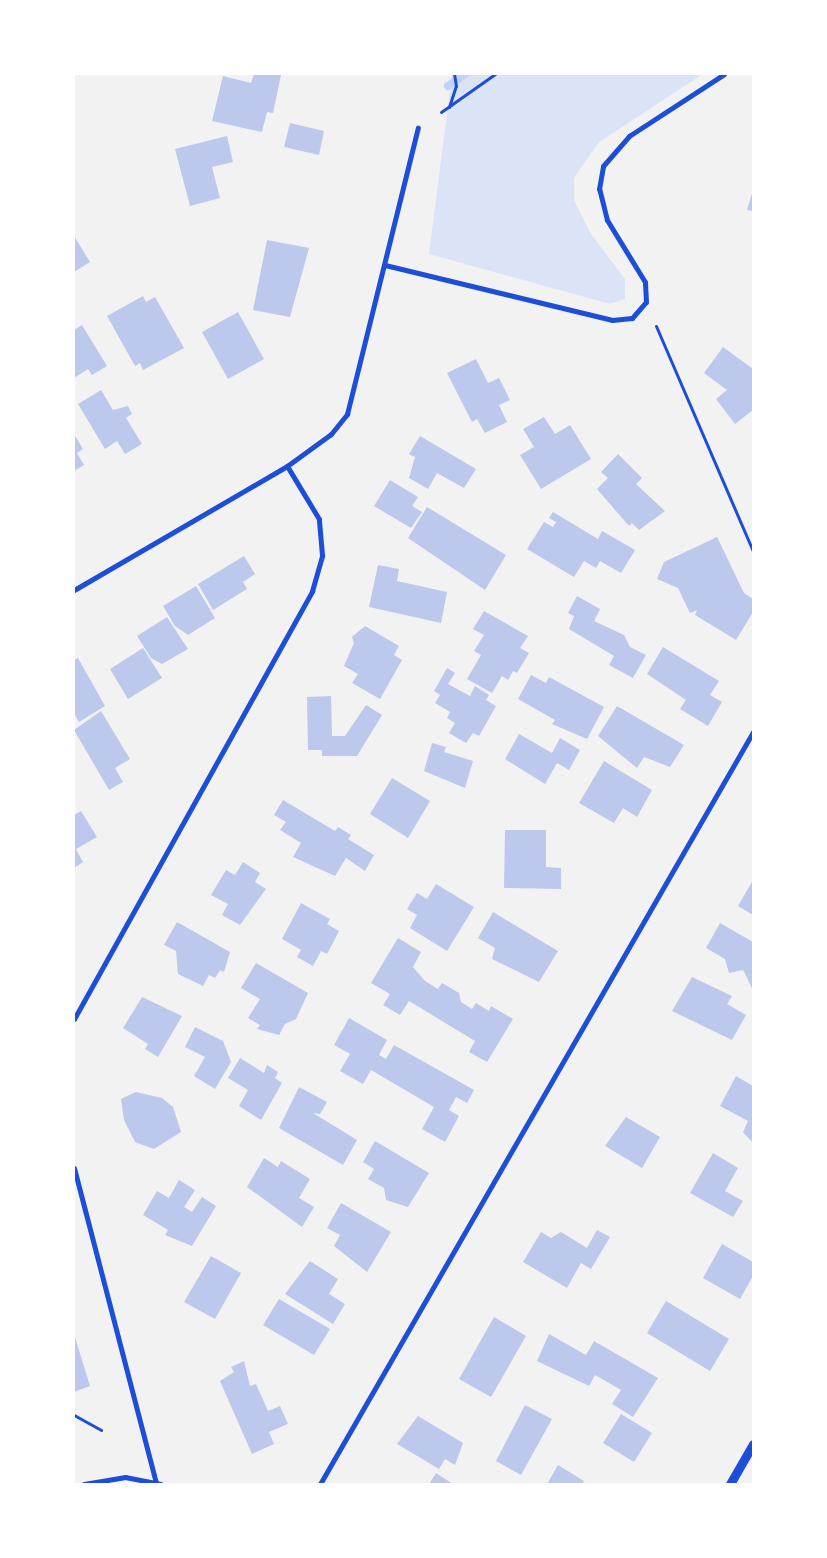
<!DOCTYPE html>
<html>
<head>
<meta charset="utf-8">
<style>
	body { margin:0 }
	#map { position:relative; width:827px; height:1558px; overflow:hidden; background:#f2f2f2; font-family:Jost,sans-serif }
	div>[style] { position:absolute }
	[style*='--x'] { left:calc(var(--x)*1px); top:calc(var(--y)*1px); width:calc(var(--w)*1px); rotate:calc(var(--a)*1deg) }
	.green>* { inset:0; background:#dbe4f7 }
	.stream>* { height:8px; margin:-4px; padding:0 4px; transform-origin:4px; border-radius:4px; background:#bfd3fe }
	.building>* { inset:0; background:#bdc9ec }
	.path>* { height:3px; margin:-1.5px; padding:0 1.5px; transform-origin:1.5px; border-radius:1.5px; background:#1d4ed8 }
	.minor>* { height:5px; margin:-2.5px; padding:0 2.5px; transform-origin:2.5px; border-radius:2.5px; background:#1d4ed8 }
	.tertiary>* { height:9px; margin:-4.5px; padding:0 4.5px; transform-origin:4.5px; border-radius:4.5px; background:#1d4ed8 }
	span { translate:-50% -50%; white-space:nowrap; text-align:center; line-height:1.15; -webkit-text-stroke:4px #fff; paint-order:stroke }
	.frame { position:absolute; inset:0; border:75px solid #fff; pointer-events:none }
</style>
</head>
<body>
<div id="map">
	<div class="green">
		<i style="clip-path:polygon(452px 74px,703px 74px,599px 142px,574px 178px,574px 200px,591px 234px,625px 279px,625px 299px,610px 304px,429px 254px)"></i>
	</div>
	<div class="stream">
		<i style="--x:448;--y:86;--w:21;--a:-35"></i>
	</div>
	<div class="building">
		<i style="clip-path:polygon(254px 74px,281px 75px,273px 113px,267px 112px,262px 132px,212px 121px,223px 76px,251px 83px)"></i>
		<i style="clip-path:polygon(290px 123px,324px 131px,319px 155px,284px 147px)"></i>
		<i style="clip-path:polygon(227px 136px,233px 162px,212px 167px,220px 198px,190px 206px,175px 149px)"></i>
		<i style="clip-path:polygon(753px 190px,753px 211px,747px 210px)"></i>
		<i style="clip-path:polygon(74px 236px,90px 262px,74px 272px)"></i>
		<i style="clip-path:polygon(267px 240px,309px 248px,290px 317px,253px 310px)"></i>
		<i style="clip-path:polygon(143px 296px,146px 302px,155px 297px,184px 348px,143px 370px,140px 363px,135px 366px,107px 316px)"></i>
		<i style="clip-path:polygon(238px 312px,264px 359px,228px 379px,202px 332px)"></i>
		<i style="clip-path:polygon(82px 325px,107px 366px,92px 375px,88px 369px,74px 378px,74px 330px)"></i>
		<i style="clip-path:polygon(723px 347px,753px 369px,753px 410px,735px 424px,716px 399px,727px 390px,704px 373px)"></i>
		<i style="clip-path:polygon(476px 359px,488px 383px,499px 378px,510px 400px,499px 405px,507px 422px,485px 433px,477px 419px,472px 422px,447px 373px)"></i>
		<i style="clip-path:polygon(101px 390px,113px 410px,128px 406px,132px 414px,126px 418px,142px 444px,125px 454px,117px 441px,105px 449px,78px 404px)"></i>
		<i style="clip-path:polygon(544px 417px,555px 434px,570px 425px,591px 459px,541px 489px,520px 455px,534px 447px,523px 429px)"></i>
		<i style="clip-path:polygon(74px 434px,83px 449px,77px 453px,84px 465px,74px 471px)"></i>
		<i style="clip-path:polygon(420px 436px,476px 469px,464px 488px,437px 473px,428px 489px,409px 478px,415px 457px,409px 454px)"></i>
		<i style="clip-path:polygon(618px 454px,642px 478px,636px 484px,665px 511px,639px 530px,632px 523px,629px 526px,597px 489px,608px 478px,601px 472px)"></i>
		<i style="clip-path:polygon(390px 480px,418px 497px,412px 506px,422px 512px,411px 528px,374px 506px)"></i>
		<i style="clip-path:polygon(427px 507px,506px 555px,485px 590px,408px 538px)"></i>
		<i style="clip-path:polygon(553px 512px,598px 539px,602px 531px,635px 550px,621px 573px,600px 561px,596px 568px,584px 561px,574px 577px,527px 549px,544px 522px,553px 527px,556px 522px,549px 518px)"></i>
		<i style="clip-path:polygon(717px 537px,744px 593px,753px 599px,753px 612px,736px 640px,695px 615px,697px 610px,690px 613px,678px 588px,657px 579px,664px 562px)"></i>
		<i style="clip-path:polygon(244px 556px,255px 574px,243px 582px,247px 589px,213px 610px,198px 584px)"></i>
		<i style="clip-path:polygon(378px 565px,399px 569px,397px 581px,447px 592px,441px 623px,369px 607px)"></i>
		<i style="clip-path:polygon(196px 586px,215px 618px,188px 635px,175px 626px,163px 606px)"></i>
		<i style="clip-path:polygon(577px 596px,600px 609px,594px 621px,624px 635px,630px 647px,646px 655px,633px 678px,609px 665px,614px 656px,569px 629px,574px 616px,568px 613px)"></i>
		<i style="clip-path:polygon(484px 611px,528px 636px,520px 648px,529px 653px,517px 673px,513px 671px,508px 680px,502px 676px,492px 693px,467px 679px,481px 655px,474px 651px,484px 635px,473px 629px)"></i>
		<i style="clip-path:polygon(167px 617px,188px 649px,162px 664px,151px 658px,137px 636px)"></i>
		<i style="clip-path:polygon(365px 626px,399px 646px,394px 655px,402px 660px,380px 699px,352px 683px,358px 674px,344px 666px,354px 643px,352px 637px)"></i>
		<i style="clip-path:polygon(663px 647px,719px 681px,710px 695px,722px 702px,708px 726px,680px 709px,686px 700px,647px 674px)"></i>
		<i style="clip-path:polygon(143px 648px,162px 678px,128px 699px,110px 669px)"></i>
		<i style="clip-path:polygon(78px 658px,105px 706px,79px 722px,74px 713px,74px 660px)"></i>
		<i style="clip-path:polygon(447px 668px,455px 673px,448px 684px,470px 696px,475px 686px,489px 695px,486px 700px,496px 706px,479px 736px,473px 733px,466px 743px,449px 733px,455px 723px,447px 718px,450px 712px,435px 703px,440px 695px,434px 691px)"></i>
		<i style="clip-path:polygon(531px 675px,546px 683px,549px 677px,604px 707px,587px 739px,552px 724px,555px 720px,518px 699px)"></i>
		<i style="clip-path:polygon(331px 696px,332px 736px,345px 736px,366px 705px,382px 715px,357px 756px,322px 756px,322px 750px,308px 750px,307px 697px)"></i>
		<i style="clip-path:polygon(617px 706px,684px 745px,670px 767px,644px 757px,637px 768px,598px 736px)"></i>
		<i style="clip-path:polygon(101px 711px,130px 759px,115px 768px,123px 782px,109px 790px,74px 730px)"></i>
		<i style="clip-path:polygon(519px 734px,552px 753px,560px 738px,580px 750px,569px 770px,557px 763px,545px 784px,505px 759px)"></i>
		<i style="clip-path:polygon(432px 743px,446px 747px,444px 752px,473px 761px,465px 788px,424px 771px)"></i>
		<i style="clip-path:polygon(604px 761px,652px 790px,637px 817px,623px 808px,614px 823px,579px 803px)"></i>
		<i style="clip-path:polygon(392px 778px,430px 801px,408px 838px,370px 814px)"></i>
		<i style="clip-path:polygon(283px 800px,335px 831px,338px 827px,351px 835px,348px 839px,374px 855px,365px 871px,346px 858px,335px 876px,293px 857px,301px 843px,280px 830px,286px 822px,274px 815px)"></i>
		<i style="clip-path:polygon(81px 811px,97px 837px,76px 849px,83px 862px,74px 868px,74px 815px)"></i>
		<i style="clip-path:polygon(505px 830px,546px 830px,546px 867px,561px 868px,561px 889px,504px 888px)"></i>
		<i style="clip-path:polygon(243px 862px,260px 873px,255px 882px,266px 889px,240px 925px,222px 915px,228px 904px,211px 895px,226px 870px,235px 875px)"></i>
		<i style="clip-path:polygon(753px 880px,753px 915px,738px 906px)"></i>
		<i style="clip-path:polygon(436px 884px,474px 907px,447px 951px,410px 928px,417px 915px,407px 909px,417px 893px,427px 899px)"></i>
		<i style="clip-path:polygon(301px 903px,330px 919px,327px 924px,339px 931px,327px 954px,321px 951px,313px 966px,297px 957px,301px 950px,282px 939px)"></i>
		<i style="clip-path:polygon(493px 912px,558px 951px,539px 982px,492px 959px,495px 948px,478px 938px)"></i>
		<i style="clip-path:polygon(177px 922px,230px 952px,224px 972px,220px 970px,215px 978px,209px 975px,203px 986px,178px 974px,176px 951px,164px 945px)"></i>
		<i style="clip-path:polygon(720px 923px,753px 942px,753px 990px,743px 970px,729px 973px,725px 959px,706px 948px)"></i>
		<i style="clip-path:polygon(398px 938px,421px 952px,413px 967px,425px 981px,438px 989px,442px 983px,459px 993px,461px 1002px,472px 1009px,476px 1003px,489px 1011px,491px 1006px,513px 1019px,487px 1062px,469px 1052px,475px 1041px,409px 1001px,400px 1015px,383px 1005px,390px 994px,371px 983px)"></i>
		<i style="clip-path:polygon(256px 963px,308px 993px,296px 1019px,285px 1024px,279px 1035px,257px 1029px,260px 1025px,248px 1018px,260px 999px,241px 988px)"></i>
		<i style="clip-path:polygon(692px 977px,732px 996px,727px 1004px,746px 1015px,732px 1040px,672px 1011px)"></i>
		<i style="clip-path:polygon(142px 997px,182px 1016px,158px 1057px,145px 1049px,148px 1044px,123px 1028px)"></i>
		<i style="clip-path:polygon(349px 1018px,387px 1040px,379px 1055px,386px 1059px,394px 1045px,474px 1090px,467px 1103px,456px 1097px,449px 1110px,459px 1116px,445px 1142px,422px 1129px,434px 1107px,371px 1070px,363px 1084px,340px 1071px,350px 1054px,334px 1045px)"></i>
		<i style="clip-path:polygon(195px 1027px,223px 1041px,231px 1062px,215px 1089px,194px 1076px,205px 1057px,185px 1047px)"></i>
		<i style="clip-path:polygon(240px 1058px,264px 1073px,267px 1065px,278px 1072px,275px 1078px,282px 1083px,261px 1120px,239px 1106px,248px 1090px,228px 1078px)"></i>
		<i style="clip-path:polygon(736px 1076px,753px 1086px,753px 1143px,743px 1132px,748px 1121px,720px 1106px)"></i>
		<i style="clip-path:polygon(299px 1087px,327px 1102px,320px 1114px,313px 1113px,357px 1140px,343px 1165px,279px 1128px)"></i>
		<i style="clip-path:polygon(136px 1092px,162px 1098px,173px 1107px,181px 1132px,154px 1149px,135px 1142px,124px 1120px,121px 1099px)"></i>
		<i style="clip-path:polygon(626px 1117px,660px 1137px,642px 1168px,605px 1146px)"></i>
		<i style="clip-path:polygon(375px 1141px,429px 1173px,408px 1207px,386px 1200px,384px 1188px,368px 1179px,374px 1169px,363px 1162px)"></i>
		<i style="clip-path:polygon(713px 1153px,738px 1168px,725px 1191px,743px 1201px,733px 1217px,690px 1193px)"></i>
		<i style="clip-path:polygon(264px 1158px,278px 1167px,281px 1161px,310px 1179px,299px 1198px,314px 1207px,302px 1227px,247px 1187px)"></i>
		<i style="clip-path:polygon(179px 1180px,195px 1190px,184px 1207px,192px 1212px,202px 1197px,216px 1206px,192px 1246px,165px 1235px,168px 1230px,143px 1215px,157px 1191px,169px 1198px)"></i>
		<i style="clip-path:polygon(341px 1203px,391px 1232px,367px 1272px,334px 1246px,340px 1235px,327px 1228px)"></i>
		<i style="clip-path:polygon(597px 1230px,610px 1237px,591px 1269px,581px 1263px,567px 1288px,523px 1262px,541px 1232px,551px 1238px,561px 1232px,587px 1248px)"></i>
		<i style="clip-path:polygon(722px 1244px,753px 1262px,753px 1276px,740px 1299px,703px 1278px)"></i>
		<i style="clip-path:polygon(211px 1256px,241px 1273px,215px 1319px,184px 1302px)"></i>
		<i style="clip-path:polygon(310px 1261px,338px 1279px,329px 1294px,345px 1304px,333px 1324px,285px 1294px)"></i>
		<i style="clip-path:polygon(279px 1299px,330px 1329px,314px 1355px,263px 1325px)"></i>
		<i style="clip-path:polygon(666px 1301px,729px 1339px,710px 1371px,647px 1333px)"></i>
		<i style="clip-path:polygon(494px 1317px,526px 1336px,491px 1397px,459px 1379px)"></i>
		<i style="clip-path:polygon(74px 1334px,90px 1386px,74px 1392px)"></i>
		<i style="clip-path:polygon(549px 1334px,586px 1355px,594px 1341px,658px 1378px,633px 1417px,612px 1404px,621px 1390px,595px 1375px,589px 1386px,537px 1361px)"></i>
		<i style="clip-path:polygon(244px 1361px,250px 1386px,256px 1384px,268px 1411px,280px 1406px,288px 1424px,269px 1432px,274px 1444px,252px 1454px,220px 1381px,234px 1372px,231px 1367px)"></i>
		<i style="clip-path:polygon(525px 1405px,552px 1419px,521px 1475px,496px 1461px)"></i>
		<i style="clip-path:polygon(621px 1414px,652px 1433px,634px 1462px,603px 1443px)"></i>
		<i style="clip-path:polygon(418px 1416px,463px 1443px,455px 1465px,445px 1459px,439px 1469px,397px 1444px)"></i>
		<i style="clip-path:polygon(558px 1465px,584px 1481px,582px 1484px,547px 1484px)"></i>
		<i style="clip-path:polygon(436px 1473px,453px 1484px,429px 1484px)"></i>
	</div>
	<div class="path">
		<i style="--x:449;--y:107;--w:22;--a:-72"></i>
		<i style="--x:456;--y:86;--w:12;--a:-99"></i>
		<i style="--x:441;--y:112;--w:66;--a:-35.1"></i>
		<i style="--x:656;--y:326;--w:245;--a:66.7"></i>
		<i style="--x:74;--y:1415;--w:31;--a:29"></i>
	</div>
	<div class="minor">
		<i style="--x:385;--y:265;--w:234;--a:13.6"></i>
		<i style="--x:612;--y:320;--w:20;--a:-6"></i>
		<i style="--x:632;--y:318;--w:21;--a:-49"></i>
		<i style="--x:646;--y:302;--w:20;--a:-93"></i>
		<i style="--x:645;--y:282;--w:73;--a:-121.5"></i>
		<i style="--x:607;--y:220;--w:32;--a:-104"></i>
		<i style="--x:599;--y:189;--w:23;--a:-80"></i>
		<i style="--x:603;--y:166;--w:40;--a:-49"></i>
		<i style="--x:629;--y:136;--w:113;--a:-33.1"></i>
		<i style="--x:74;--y:590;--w:246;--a:-30.2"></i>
		<i style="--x:74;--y:1019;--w:490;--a:-60.9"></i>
		<i style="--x:312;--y:591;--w:37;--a:-74"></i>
		<i style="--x:322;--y:555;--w:36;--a:-95"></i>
		<i style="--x:319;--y:519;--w:62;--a:-121.1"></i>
		<i style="--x:287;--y:466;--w:54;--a:-36"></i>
		<i style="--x:331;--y:434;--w:26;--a:-51"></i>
		<i style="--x:347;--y:414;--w:295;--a:-76.1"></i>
		<i style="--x:74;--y:1168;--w:325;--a:75.4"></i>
		<i style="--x:84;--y:1484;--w:42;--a:-9.7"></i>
		<i style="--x:125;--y:1477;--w:36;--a:11"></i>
		<i style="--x:320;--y:1484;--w:868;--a:-60.07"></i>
	</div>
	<div class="tertiary">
		<i style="--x:730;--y:1484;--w:46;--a:-60.1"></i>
	</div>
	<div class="frame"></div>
</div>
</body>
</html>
